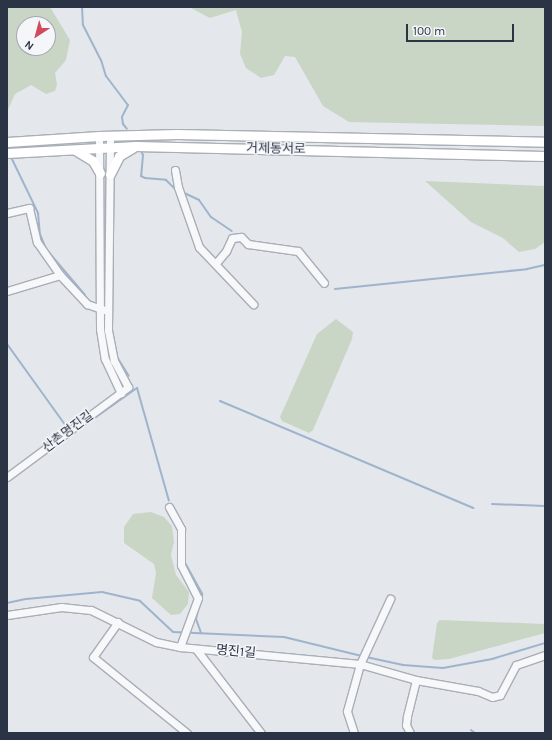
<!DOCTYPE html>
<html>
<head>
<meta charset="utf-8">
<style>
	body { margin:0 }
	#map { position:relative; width:552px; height:740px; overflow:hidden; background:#e4e7ec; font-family:Karla,"Noto Sans KR",sans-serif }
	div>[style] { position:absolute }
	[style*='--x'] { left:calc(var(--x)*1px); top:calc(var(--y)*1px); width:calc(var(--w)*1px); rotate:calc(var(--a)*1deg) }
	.green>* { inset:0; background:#c9d6c5 }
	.stream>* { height:2px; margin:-1px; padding:0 1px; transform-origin:1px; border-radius:1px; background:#9fb4cc }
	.roads { filter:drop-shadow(1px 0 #a9aeb7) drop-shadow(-1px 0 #a9aeb7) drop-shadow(0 1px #a9aeb7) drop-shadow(0 -1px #a9aeb7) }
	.minor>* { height:7px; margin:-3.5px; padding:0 3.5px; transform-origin:3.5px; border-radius:3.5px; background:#f7f8fa }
	.major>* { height:9px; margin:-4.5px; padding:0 4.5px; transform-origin:4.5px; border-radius:4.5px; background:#fff }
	span { translate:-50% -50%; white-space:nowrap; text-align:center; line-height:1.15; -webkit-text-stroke:3px #f4f6f9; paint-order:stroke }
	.street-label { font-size:13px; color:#2b3445 }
	.frame { position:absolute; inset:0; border:8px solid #2b3445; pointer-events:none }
	.north { position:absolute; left:16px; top:16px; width:40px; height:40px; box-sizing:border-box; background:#f4f6f9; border:1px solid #a4a8b1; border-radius:50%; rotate:216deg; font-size:11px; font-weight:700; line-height:16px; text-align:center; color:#2b3445 }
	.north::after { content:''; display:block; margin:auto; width:14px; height:18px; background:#d1495b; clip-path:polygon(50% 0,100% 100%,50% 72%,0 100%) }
	.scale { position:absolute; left:406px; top:24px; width:108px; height:18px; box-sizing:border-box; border:2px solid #2b3445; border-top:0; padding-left:5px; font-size:12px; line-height:14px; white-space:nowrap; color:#2b3445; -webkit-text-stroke:3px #f4f6f9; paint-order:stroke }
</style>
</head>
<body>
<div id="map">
	<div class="green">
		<i style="clip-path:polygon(evenodd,7px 7px,50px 7px,70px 40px,66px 60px,55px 73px,57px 85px,55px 91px,46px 94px,31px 85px,15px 94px,7px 112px,7px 7px,24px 24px,48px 24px,48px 48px,24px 48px,24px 24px)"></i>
		<i style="clip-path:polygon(189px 7px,545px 7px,545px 126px,349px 122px,323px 106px,295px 57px,285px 56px,274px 75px,261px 78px,246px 68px,240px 54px,242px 32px,236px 10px,210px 18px)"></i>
		<i style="clip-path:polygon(425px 181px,545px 186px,545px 242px,535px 249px,519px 252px,503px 238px,471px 222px)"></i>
		<i style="clip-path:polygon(336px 319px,353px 332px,352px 339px,313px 430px,309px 433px,282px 421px,280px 417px,317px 334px)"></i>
		<i style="clip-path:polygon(151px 512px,164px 517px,172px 526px,174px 542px,171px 555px,176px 575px,189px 592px,188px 604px,180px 614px,171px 615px,152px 598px,156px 573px,154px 564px,124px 543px,124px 527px,133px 514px)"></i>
		<i style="clip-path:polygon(440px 620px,545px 624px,545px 633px,449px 659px,435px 660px,432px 658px,437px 623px)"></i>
	</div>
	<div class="stream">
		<i style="--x:82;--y:7;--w:18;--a:87"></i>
		<i style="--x:83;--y:25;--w:39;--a:63"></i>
		<i style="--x:101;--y:60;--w:17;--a:73"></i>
		<i style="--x:106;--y:76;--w:36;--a:53"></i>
		<i style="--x:128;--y:105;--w:13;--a:117"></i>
		<i style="--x:122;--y:117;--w:7;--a:82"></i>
		<i style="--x:123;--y:124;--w:6;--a:51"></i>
		<i style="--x:141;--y:151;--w:4;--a:63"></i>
		<i style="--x:143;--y:155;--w:21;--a:95"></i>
		<i style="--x:141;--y:176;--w:4;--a:27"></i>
		<i style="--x:145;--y:178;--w:21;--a:5"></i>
		<i style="--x:166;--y:180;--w:14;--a:45"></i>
		<i style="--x:10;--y:155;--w:64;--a:64.2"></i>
		<i style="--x:38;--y:213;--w:21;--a:85"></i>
		<i style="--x:40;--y:234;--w:16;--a:68"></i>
		<i style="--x:46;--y:249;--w:60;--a:49.7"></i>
		<i style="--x:182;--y:192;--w:19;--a:25"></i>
		<i style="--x:199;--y:200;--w:21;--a:55"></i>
		<i style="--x:211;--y:217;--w:25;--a:34"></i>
		<i style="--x:335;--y:289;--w:193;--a:-5.9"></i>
		<i style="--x:527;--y:269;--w:18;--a:-13"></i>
		<i style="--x:111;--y:326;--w:15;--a:79"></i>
		<i style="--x:7;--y:344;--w:101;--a:54.3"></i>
		<i style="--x:117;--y:357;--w:22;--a:58"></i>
		<i style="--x:220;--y:401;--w:275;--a:22.9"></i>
		<i style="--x:72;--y:434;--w:80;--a:-35.3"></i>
		<i style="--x:137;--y:388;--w:117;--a:74.2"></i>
		<i style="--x:492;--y:504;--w:53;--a:2.2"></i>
		<i style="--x:184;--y:532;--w:13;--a:90"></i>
		<i style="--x:184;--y:561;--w:38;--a:61"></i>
		<i style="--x:202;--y:594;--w:4;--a:104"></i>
		<i style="--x:7;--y:603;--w:19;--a:-12"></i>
		<i style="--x:26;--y:599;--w:76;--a:-5.3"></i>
		<i style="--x:102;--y:592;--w:39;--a:13"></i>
		<i style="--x:140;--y:601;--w:45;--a:43.2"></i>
		<i style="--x:173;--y:632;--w:111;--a:2.6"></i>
		<i style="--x:284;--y:637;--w:80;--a:13.7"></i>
		<i style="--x:199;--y:605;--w:14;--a:102"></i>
		<i style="--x:196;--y:619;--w:15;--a:70"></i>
		<i style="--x:366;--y:657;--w:38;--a:12"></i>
		<i style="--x:403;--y:665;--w:40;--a:4.3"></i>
		<i style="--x:443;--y:668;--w:50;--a:-10.4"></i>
		<i style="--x:492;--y:659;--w:55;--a:-16.8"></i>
		<i style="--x:471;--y:730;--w:5;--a:37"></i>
		<i style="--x:7;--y:732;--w:1;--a:45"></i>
	</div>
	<div class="roads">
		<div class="minor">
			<i style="--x:99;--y:136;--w:193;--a:89.7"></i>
			<i style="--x:100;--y:329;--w:30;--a:81"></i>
			<i style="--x:105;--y:359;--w:38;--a:65"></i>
			<i style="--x:175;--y:170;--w:17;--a:80"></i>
			<i style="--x:178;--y:187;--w:64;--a:70.7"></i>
			<i style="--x:199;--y:247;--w:79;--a:46.5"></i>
			<i style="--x:7;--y:213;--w:23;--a:-13"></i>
			<i style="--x:29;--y:208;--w:35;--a:77"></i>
			<i style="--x:37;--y:242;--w:40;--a:55.1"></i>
			<i style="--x:60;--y:275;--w:40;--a:47"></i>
			<i style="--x:87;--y:304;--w:18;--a:19"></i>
			<i style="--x:216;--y:263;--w:16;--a:-50"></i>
			<i style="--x:226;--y:251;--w:14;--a:-65"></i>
			<i style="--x:232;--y:238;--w:9;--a:-6"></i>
			<i style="--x:241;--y:237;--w:10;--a:45"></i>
			<i style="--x:248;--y:244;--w:50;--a:8"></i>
			<i style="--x:298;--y:251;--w:41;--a:50.9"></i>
			<i style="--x:7;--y:291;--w:55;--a:-16.8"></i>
			<i style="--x:7;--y:477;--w:151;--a:-36.6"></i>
			<i style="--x:128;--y:387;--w:30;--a:-118"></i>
			<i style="--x:114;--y:361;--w:32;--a:-101"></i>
			<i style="--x:108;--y:330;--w:195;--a:-89.4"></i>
			<i style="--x:169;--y:507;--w:25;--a:61"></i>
			<i style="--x:181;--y:529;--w:36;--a:90"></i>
			<i style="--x:181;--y:565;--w:37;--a:63"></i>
			<i style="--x:198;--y:598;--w:52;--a:110.2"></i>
			<i style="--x:7;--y:615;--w:55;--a:-8.4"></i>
			<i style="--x:61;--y:607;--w:30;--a:6"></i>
			<i style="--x:91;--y:610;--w:72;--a:26.2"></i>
			<i style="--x:156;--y:642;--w:25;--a:12"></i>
			<i style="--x:180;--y:647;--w:181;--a:5.4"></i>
			<i style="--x:360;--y:664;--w:58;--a:15.9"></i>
			<i style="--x:416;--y:680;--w:38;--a:104"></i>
			<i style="--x:407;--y:717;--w:8;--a:97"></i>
			<i style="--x:406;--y:725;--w:9;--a:63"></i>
			<i style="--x:118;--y:622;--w:43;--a:125.5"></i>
			<i style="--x:93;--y:657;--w:121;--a:39"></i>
			<i style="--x:196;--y:649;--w:106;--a:52.3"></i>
			<i style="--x:416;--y:680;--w:63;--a:10.1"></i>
			<i style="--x:478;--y:691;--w:15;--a:23"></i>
			<i style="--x:492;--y:697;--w:8;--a:-14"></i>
			<i style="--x:500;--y:695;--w:34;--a:-62"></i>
			<i style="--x:516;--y:665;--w:31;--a:-19"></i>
			<i style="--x:354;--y:733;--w:23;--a:-108"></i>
			<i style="--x:347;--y:711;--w:49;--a:-74.5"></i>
			<i style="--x:360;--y:664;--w:72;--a:-65.2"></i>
		</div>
		<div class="major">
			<i style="--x:7;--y:142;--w:92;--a:-3.7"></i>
			<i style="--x:99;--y:136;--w:78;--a:-1.5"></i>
			<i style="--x:177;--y:134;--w:368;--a:1.2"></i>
			<i style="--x:75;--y:150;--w:21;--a:31"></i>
			<i style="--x:93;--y:161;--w:14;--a:60"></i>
			<i style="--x:7;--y:153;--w:129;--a:-3.1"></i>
			<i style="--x:136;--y:146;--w:409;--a:1.4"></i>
			<i style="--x:110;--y:174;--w:20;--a:-63"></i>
			<i style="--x:119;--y:156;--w:17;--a:-31"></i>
		</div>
	</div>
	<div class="street-label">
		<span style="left:276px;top:149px;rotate:1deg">거제동서로</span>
		<span style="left:68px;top:432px;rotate:-37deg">산촌명진길</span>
		<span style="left:236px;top:652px;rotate:5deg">명진1길</span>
	</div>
	<div class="frame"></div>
	<div class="north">N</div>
	<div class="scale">100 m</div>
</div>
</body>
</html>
